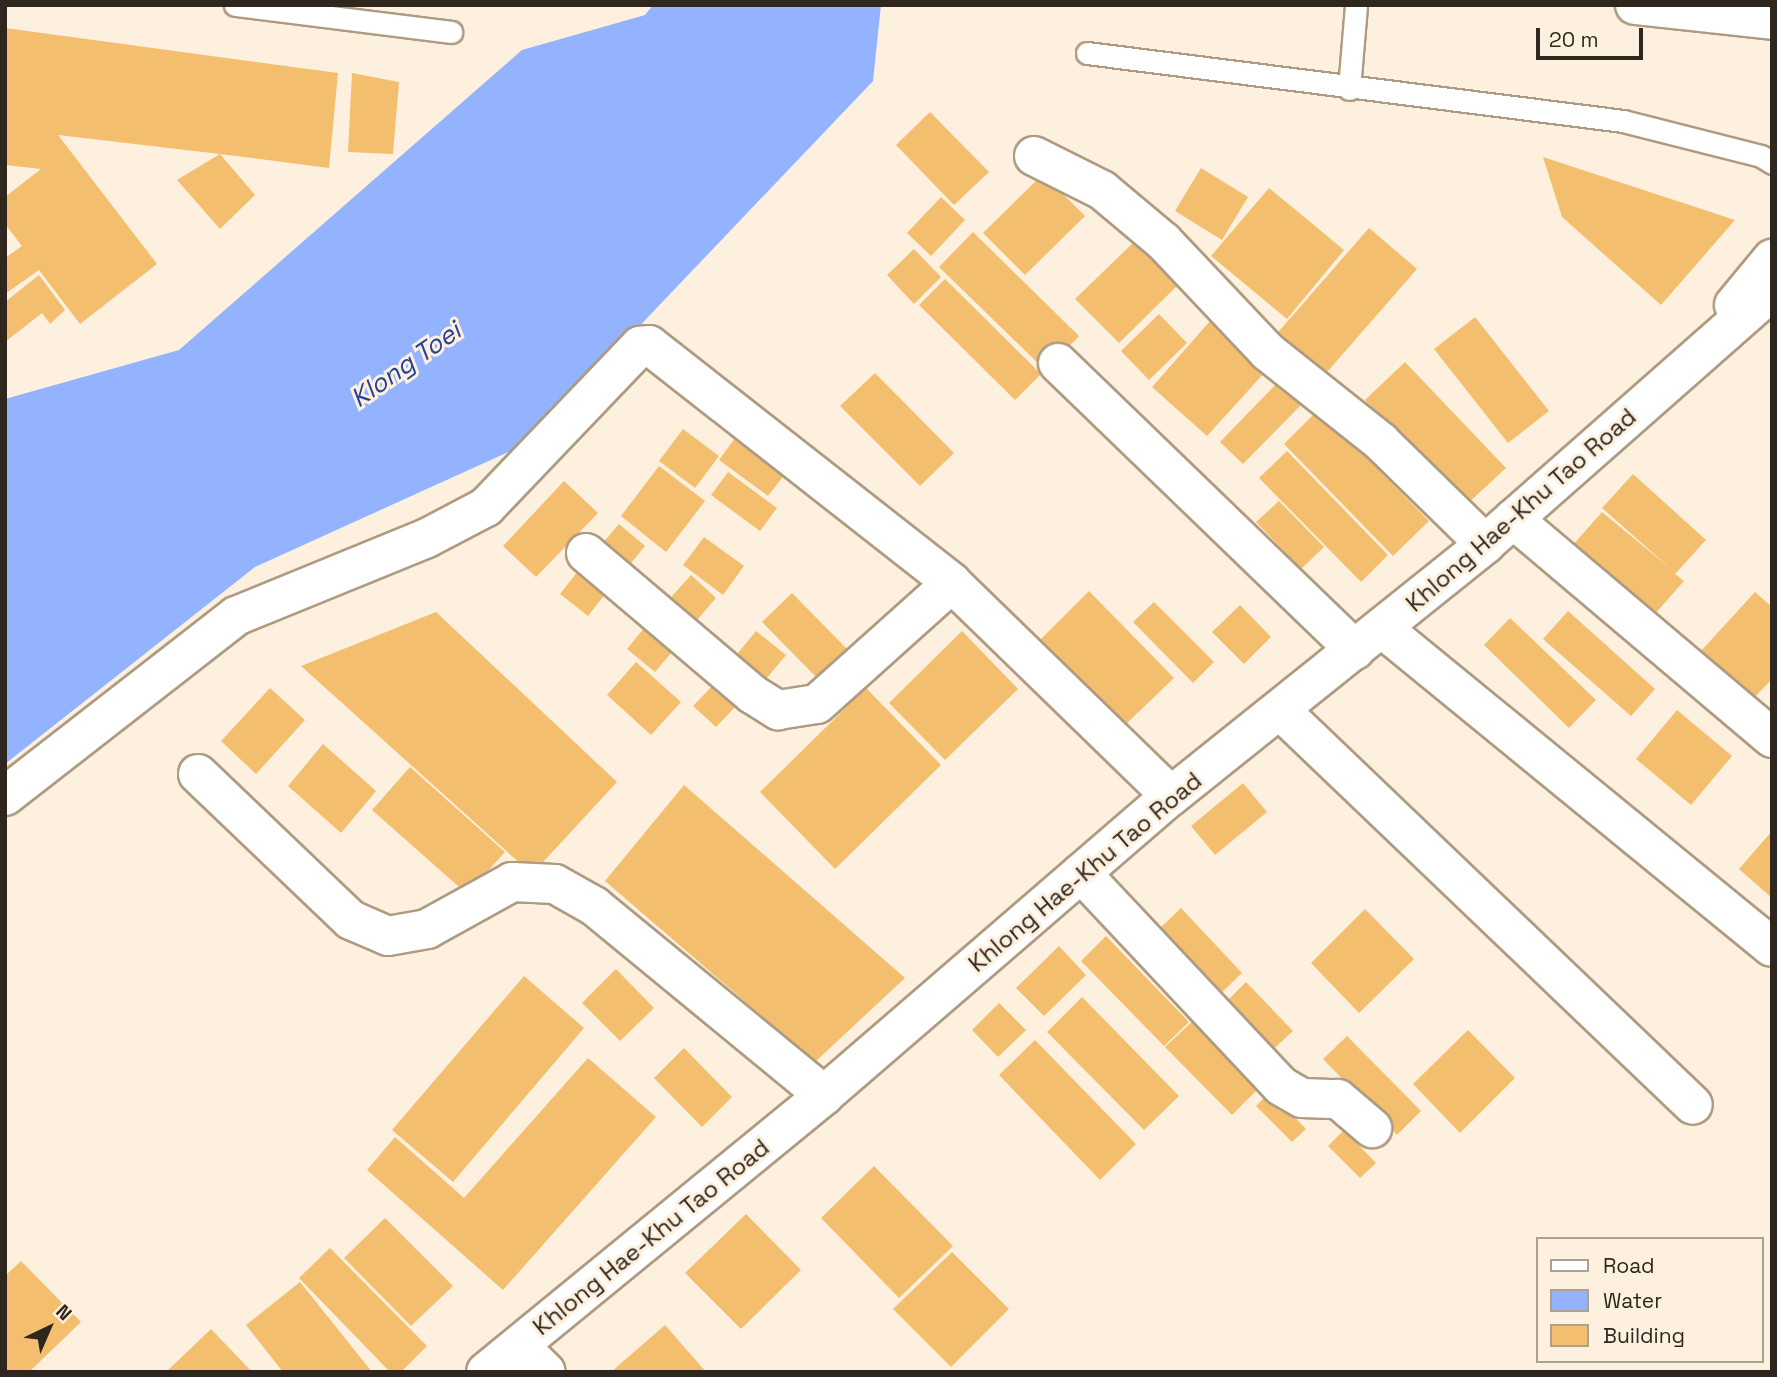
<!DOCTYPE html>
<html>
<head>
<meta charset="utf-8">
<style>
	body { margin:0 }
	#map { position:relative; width:1777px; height:1377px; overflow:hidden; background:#fdf0df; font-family:"Space Grotesk",sans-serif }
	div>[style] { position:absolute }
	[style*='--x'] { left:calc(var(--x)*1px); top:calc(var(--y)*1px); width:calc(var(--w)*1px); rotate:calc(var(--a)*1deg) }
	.water>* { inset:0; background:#93b3ff }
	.building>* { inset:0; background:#f3bf6f }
	.roads { filter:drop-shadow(2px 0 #ae9b81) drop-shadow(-2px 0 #ae9b81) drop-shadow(0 2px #ae9b81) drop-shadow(0 -2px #ae9b81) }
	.service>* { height:21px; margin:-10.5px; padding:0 10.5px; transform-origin:10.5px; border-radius:10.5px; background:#fff }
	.minor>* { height:38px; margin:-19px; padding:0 19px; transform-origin:19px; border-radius:19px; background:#fff }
	.tertiary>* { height:38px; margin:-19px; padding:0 19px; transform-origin:19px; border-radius:19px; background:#fff }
	.primary>* { height:38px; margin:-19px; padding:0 19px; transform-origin:19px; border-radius:19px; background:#fff }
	span { translate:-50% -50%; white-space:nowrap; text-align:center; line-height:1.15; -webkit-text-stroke:6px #fdf0df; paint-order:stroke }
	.street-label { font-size:24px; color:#2f271d }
	.water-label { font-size:26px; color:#264298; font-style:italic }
	.frame { position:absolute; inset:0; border:7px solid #2f271d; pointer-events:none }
	.legend { position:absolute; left:1536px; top:1237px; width:228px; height:126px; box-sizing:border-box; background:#fdf0df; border:2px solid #aba091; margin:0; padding:9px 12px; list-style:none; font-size:21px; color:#2f271d }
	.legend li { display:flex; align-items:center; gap:14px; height:35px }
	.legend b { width:35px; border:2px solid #aba091 }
	.north { position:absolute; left:14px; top:1293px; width:70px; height:70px; -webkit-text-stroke:5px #fdf0df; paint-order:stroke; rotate:44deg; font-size:19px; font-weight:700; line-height:28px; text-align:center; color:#2f271d }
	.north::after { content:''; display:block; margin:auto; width:24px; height:32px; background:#2f271d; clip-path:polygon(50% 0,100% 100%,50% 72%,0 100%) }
	.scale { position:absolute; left:1536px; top:28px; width:107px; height:32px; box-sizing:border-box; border:4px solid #2f271d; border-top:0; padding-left:9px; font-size:21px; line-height:24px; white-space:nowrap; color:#2f271d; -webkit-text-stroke:5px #fdf0df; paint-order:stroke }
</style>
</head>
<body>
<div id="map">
	<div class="water">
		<i style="clip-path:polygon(653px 5px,881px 5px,873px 81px,528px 443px,255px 567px,5px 764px,5px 399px,179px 350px,522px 50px,645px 15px)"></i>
	</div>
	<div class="building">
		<i style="clip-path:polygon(5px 28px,338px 73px,329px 168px,220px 154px,255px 195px,220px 229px,177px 180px,220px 154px,58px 135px,157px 264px,80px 324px,39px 270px,5px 294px,5px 258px,22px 246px,5px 224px,5px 197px,41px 169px,5px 165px)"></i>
		<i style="clip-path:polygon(352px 73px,399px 82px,393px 154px,348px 152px)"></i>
		<i style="clip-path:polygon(930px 112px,989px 172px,954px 205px,896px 145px)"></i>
		<i style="clip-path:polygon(1543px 157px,1735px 220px,1661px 305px,1562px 217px)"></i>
		<i style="clip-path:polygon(1201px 168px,1248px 197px,1222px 240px,1175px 211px)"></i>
		<i style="clip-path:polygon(1043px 174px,1085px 216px,1025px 275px,983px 233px)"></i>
		<i style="clip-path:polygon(1269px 188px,1344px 250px,1287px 319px,1211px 256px)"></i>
		<i style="clip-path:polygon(941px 197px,965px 220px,931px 256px,907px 233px)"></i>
		<i style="clip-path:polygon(1369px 228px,1417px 269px,1321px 379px,1273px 338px)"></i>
		<i style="clip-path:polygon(973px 232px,1079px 336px,1046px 371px,939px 267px)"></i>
		<i style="clip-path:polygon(1136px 240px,1179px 284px,1119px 343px,1075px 299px)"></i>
		<i style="clip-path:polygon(914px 249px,941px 277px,914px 304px,887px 275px)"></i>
		<i style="clip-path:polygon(39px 275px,65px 310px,50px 324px,42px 313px,5px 342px,5px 302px)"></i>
		<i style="clip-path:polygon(945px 279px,1041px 374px,1015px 400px,919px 305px)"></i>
		<i style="clip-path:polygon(1218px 312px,1274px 362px,1207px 436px,1152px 387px)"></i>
		<i style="clip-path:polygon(1159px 314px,1187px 343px,1149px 380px,1121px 351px)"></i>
		<i style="clip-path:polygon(1475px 317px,1549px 411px,1508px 443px,1434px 349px)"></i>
		<i style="clip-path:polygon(1405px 362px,1506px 468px,1465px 506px,1365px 400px)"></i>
		<i style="clip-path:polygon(875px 373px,954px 453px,920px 486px,840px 406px)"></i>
		<i style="clip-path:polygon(1278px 382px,1301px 405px,1243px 464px,1220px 442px)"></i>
		<i style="clip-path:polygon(1319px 409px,1429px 521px,1393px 556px,1284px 444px)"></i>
		<i style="clip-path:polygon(683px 429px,719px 456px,695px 488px,659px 461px)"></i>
		<i style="clip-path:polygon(738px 434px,788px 470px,768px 496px,719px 460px)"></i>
		<i style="clip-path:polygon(1287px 451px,1388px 555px,1361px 582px,1259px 478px)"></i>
		<i style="clip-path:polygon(659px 466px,705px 501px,666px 552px,621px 516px)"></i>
		<i style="clip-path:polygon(728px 472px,777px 508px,760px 531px,711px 495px)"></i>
		<i style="clip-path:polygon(1633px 474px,1706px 540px,1675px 574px,1684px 581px,1654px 615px,1572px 546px,1602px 512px,1671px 569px,1602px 508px)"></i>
		<i style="clip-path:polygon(564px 481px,598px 513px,536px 577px,503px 546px)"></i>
		<i style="clip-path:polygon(1279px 501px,1324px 547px,1301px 569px,1256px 522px)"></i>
		<i style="clip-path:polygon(619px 524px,645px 546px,623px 573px,596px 551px)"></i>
		<i style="clip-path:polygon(704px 537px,744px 566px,723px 595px,683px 565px)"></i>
		<i style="clip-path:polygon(582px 566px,609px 589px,588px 616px,560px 594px)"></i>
		<i style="clip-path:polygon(691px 575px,716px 598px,691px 627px,665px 604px)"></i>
		<i style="clip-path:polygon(1089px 591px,1174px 678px,1125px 725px,1041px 639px)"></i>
		<i style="clip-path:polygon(1755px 592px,1772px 607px,1772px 679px,1751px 701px,1700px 652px)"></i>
		<i style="clip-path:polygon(792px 593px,847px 649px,817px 678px,762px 622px)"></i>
		<i style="clip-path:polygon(1154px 602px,1214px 662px,1193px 683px,1133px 622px)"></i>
		<i style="clip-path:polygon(1240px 605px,1271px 637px,1244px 664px,1212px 632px)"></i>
		<i style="clip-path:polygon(1568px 611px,1655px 689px,1631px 716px,1543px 639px)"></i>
		<i style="clip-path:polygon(436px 612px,617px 782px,532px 874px,301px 666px)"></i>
		<i style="clip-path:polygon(1510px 618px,1596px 700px,1569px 728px,1484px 645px)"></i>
		<i style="clip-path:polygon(649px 622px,677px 646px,655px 672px,627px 649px)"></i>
		<i style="clip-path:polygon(756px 631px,786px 655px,762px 684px,733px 659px)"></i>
		<i style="clip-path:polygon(962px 631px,1018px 689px,945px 760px,889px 703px)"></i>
		<i style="clip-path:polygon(636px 662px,681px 702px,651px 735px,607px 695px)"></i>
		<i style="clip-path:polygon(717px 681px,740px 702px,716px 727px,693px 706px)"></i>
		<i style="clip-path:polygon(270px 688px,305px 720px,256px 774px,221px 741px)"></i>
		<i style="clip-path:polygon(866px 688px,941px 765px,835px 869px,760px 792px)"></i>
		<i style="clip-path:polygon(1677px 710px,1732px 756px,1691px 805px,1636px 759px)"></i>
		<i style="clip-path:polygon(323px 744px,376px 791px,341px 833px,288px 786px)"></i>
		<i style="clip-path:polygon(410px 767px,505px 852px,467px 894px,372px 810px)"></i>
		<i style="clip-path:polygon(1243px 783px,1267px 812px,1215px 855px,1191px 826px)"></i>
		<i style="clip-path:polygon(684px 785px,905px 978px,815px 1062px,605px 881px)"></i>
		<i style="clip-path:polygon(1772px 831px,1772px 898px,1739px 869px)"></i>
		<i style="clip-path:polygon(1181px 908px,1242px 973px,1216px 998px,1155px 933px)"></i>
		<i style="clip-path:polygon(1365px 909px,1414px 959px,1359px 1013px,1311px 963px)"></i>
		<i style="clip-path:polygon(1106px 936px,1189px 1022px,1164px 1046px,1081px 961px)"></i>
		<i style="clip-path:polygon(1059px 946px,1086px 975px,1044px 1016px,1016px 988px)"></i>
		<i style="clip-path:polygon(616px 969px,654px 1008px,620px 1041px,582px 1003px)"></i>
		<i style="clip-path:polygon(524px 976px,584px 1028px,453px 1182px,392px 1130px)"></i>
		<i style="clip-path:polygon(1246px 982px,1293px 1031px,1267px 1055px,1221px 1007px)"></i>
		<i style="clip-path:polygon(1082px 997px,1179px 1096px,1144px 1130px,1047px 1032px)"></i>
		<i style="clip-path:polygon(999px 1003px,1026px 1030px,998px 1057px,972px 1030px)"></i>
		<i style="clip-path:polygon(1199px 1015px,1265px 1082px,1232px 1115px,1165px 1047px)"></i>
		<i style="clip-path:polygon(1468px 1030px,1515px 1078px,1460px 1133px,1413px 1084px)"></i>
		<i style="clip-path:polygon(1347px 1036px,1421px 1111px,1397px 1135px,1323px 1059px)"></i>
		<i style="clip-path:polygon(1035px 1040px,1136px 1144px,1100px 1180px,999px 1075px)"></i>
		<i style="clip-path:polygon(684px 1048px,732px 1097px,702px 1127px,654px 1078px)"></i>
		<i style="clip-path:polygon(588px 1058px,656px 1117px,503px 1290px,367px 1170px,395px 1137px,464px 1198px)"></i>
		<i style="clip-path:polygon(1270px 1092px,1306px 1129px,1292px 1142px,1256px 1106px)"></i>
		<i style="clip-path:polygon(1344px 1130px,1376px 1163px,1360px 1178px,1328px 1146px)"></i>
		<i style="clip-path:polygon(874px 1166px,953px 1246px,899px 1298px,821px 1218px)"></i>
		<i style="clip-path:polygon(746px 1214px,801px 1270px,741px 1329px,685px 1273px)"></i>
		<i style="clip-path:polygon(385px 1218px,453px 1286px,411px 1326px,344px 1258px)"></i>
		<i style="clip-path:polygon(330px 1248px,427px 1346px,401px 1372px,390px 1372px,299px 1278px)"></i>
		<i style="clip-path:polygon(952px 1252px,1009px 1309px,951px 1367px,893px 1309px)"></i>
		<i style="clip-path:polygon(21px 1261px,81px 1322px,29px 1372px,5px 1372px,5px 1276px)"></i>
		<i style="clip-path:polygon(300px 1282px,372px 1372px,283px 1372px,246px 1325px)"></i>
		<i style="clip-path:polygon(665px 1325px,706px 1372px,611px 1372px)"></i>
		<i style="clip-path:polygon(211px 1329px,252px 1372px,166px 1372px)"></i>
	</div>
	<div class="roads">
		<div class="service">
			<i style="--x:235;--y:5;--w:218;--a:7.1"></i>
			<i style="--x:1087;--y:53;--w:540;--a:7.23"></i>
			<i style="--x:1623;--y:121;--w:142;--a:14.2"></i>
			<i style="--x:1761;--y:156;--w:13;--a:32"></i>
			<i style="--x:1349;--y:89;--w:84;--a:-85.2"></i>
		</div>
		<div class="minor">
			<i style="--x:1034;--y:156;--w:76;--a:26.6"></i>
			<i style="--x:1102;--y:190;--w:81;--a:40"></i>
			<i style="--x:1164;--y:242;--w:151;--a:46.6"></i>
			<i style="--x:1268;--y:352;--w:144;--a:38.5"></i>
			<i style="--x:1381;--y:442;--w:146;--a:44.4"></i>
			<i style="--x:1058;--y:363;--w:413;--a:44"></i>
			<i style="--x:1513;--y:519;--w:339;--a:40.2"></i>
			<i style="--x:586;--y:553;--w:218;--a:40.3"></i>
			<i style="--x:752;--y:694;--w:31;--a:32"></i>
			<i style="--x:778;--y:710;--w:39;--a:-9"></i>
			<i style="--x:817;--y:704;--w:181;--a:-41.9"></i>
			<i style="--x:1383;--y:629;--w:502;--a:39.27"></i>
			<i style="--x:1280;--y:710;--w:571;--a:43.72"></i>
			<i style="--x:198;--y:774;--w:211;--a:43.7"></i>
			<i style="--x:351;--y:920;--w:40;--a:23.4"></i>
			<i style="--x:388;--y:936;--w:40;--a:-10"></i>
			<i style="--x:427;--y:929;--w:97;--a:-28.9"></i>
			<i style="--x:512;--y:882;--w:43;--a:2.7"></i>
			<i style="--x:555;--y:884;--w:45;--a:29.4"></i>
			<i style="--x:594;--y:906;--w:298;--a:39.4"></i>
			<i style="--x:5;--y:796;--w:293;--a:-37.9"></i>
			<i style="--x:236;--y:616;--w:206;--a:-22.2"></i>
			<i style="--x:427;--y:538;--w:67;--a:-27.7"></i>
			<i style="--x:486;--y:507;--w:223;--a:-46.3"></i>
			<i style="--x:640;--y:346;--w:9;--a:-6"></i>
			<i style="--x:649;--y:345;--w:385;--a:38.1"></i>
			<i style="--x:952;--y:583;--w:305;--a:44.2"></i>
			<i style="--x:1081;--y:873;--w:292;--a:46.8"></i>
			<i style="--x:1281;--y:1086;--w:24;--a:30"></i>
			<i style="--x:1302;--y:1098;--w:36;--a:2"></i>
			<i style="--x:1338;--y:1099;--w:45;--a:40.5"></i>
			<i style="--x:519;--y:1346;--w:37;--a:44"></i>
		</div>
		<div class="tertiary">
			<i style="--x:1734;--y:305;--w:60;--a:-50.4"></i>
			<i style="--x:486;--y:1372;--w:437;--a:-39.3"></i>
			<i style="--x:824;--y:1095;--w:458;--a:-40.8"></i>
			<i style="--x:1171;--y:796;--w:403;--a:-38.7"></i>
			<i style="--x:1485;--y:544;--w:383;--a:-41.4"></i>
		</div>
		<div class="primary">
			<i style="--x:1635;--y:5;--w:138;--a:6.2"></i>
		</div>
	</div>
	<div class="street-label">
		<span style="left:1521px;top:510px;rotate:-41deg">Khlong Hae-Khu Tao Road</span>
		<span style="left:1085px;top:872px;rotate:-40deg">Khlong Hae-Khu Tao Road</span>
		<span style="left:651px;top:1237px;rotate:-39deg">Khlong Hae-Khu Tao Road</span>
	</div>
	<div class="water-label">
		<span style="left:406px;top:365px;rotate:-35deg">Klong Toei</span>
	</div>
	<div class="frame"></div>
	<ul class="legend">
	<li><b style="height:9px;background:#fff"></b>Road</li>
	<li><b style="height:19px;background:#93b3ff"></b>Water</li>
	<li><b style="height:19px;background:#f3bf6f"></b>Building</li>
	</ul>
	<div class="north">N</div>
	<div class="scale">20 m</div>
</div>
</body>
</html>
